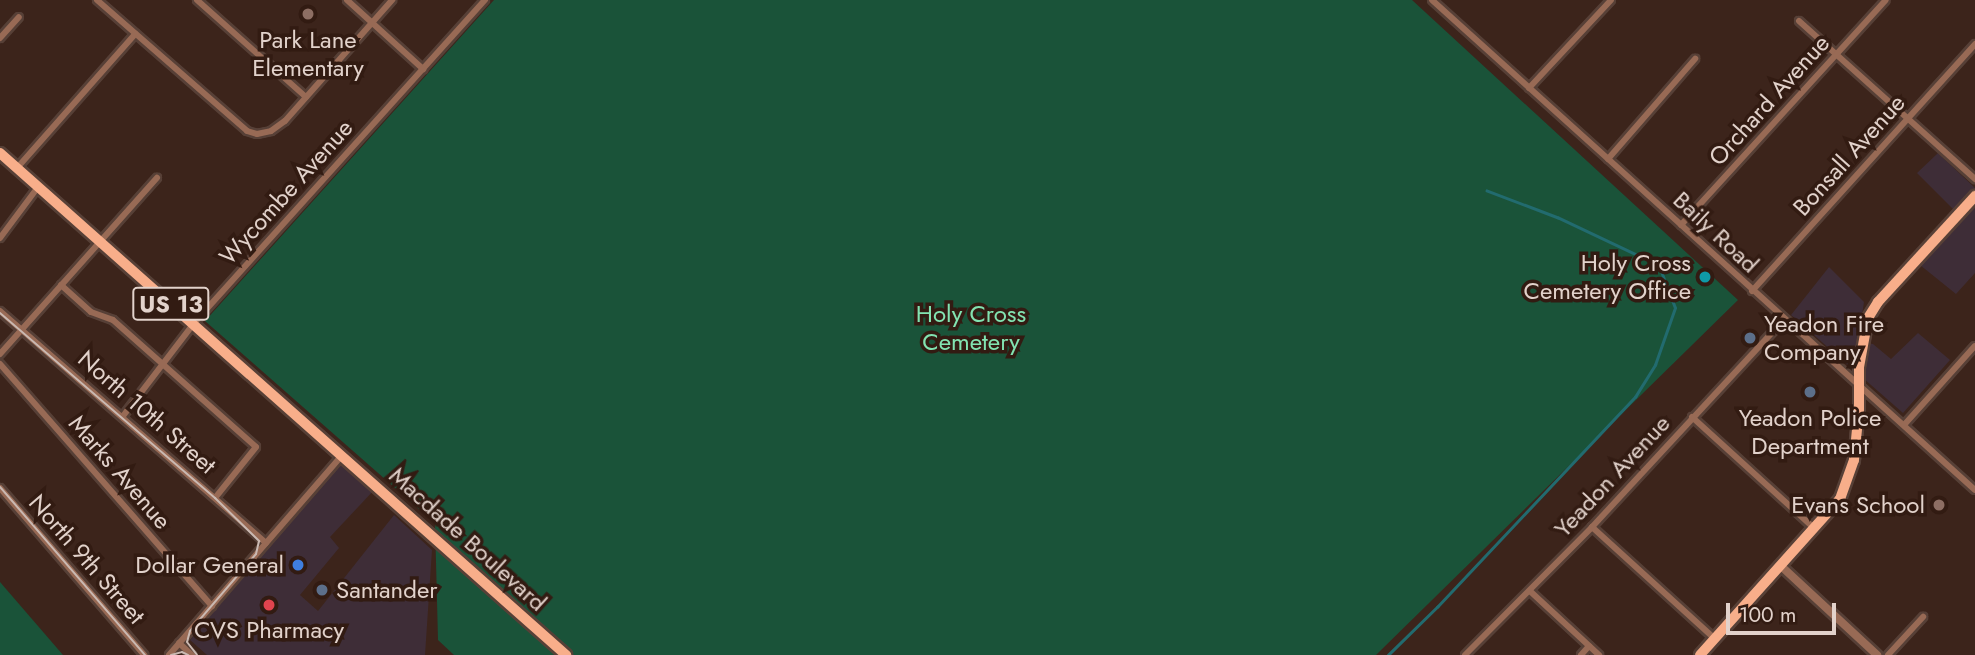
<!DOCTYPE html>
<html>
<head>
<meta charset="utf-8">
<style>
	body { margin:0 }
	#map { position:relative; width:1975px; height:655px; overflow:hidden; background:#3c241b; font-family:Jost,sans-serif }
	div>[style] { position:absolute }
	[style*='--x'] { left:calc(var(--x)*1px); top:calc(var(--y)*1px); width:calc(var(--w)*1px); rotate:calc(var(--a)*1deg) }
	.commercial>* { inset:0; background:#3e2d37 }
	.green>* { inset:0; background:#1a5339 }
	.stream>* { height:2.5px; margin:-1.25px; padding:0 1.25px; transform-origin:1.25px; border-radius:1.25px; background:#226b6f }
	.roads { filter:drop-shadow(2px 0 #574037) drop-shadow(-2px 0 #574037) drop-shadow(0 2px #574037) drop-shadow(0 -2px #574037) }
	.minor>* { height:6px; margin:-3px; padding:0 3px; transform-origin:3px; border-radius:3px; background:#986a55 }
	.tertiary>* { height:8px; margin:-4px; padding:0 4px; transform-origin:4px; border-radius:4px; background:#986a55 }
	.primary>* { height:10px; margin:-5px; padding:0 5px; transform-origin:5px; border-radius:5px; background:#f8ae8a }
	.tram>* { height:2px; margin:-1px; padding:0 1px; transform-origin:1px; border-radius:1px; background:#cab9b2 }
	.dots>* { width:19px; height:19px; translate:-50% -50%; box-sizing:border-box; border:4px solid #321b12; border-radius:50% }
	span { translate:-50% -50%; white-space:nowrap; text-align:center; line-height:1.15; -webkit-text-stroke:7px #321b12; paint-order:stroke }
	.shield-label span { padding:2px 5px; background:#321b12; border:2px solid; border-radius:5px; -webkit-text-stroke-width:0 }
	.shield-label { font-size:23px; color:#e2d2cb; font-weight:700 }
	.poi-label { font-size:24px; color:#e2d2cb }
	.right { translate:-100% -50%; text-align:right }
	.left { translate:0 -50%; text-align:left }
	.street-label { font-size:24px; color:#e2d2cb }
	.park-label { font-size:24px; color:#82e3b1 }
	.scale { position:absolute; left:1726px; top:603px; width:110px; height:32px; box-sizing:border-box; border:4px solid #e2d2cb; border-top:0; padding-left:9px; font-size:21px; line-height:24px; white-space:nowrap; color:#e2d2cb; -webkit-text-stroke:5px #321b12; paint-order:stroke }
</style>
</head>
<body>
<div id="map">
	<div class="commercial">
		<i style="clip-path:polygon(1938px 153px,1975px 188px,1975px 273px,1956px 294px,1920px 265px,1961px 217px,1917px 173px)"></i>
		<i style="clip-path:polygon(1829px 267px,1864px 302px,1858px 342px,1873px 344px,1891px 359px,1918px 333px,1950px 360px,1903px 413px,1791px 315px)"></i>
		<i style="clip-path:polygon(341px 458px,375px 489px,330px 537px,339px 548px,300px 595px,318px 611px,394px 515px,432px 550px,425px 655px,207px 655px,190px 640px)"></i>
	</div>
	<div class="green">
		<i style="clip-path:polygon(494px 0,1412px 0,1738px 300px,1376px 655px,454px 655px,438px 640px,435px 523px,205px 321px)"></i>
		<i style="clip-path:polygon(0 582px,63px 655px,0 655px)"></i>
	</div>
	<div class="stream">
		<i style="--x:1388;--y:655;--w:69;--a:-44.4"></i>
		<i style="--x:1437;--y:607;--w:289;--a:-46.7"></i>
		<i style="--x:1635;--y:397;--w:38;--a:-58"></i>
		<i style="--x:1655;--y:365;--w:60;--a:-70.7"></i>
		<i style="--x:1675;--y:308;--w:42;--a:-111"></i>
		<i style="--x:1660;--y:269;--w:16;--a:-145"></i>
		<i style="--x:1647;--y:260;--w:98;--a:-154.7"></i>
		<i style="--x:1558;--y:218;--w:76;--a:-159.2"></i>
	</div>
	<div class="roads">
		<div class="minor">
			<i style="--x:97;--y:0;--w:199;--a:41.1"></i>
			<i style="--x:247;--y:131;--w:10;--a:17"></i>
			<i style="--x:257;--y:134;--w:14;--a:-12"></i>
			<i style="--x:271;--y:131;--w:17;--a:-36"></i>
			<i style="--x:285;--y:121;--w:162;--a:-48.5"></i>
			<i style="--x:197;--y:0;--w:146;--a:41.7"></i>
			<i style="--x:347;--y:0;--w:103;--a:42.2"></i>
			<i style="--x:1432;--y:0;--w:731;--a:42.06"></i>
			<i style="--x:1799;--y:21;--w:237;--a:41.9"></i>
			<i style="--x:0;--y:38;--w:28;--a:-48"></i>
			<i style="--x:1529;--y:88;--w:120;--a:-47"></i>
			<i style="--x:1608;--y:159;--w:133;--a:-49"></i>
			<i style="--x:17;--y:168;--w:179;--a:-48.6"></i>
			<i style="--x:1681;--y:225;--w:304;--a:-47.7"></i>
			<i style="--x:0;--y:238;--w:64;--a:-53.3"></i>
			<i style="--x:61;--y:285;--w:40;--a:42"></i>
			<i style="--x:91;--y:312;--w:23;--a:20"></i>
			<i style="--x:113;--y:320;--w:191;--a:41.6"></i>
			<i style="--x:256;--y:447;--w:65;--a:128.8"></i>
			<i style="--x:1752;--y:291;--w:333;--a:-47.9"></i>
			<i style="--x:0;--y:311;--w:353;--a:41.1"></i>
			<i style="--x:0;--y:354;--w:236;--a:-48.3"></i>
			<i style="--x:0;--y:364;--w:322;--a:48.8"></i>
			<i style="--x:123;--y:416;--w:117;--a:-52.6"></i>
			<i style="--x:194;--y:323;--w:435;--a:-48"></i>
			<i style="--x:1692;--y:417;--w:166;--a:42.3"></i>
			<i style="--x:1904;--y:425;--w:106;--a:-48.1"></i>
			<i style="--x:0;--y:488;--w:221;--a:49.2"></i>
			<i style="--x:1592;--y:527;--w:166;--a:42.3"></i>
			<i style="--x:1531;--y:592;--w:93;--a:42.8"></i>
			<i style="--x:179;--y:643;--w:18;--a:43"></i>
			<i style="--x:169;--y:655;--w:264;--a:-49.1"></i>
			<i style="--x:1465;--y:655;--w:180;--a:-45.2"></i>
			<i style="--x:1592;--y:527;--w:282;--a:-47.2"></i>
			<i style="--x:1581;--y:655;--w:12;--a:-48"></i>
			<i style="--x:1888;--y:655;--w:52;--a:-47.4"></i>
		</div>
		<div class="tertiary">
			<i style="--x:1781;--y:566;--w:131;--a:42.8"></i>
		</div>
		<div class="primary">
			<i style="--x:0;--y:153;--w:757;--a:41.57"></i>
			<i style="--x:1700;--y:655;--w:210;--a:-48.1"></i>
			<i style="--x:1840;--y:499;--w:41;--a:-70.3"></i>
			<i style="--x:1854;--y:460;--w:51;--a:-84.4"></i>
			<i style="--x:1859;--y:409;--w:42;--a:-90"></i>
			<i style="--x:1859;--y:367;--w:50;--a:-79.6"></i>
			<i style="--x:1868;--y:318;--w:19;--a:-58"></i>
			<i style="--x:1878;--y:302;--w:144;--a:-47.5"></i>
		</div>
	</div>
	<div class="tram">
		<i style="--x:0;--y:313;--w:284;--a:40.7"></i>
		<i style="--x:215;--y:498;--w:62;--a:44.3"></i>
		<i style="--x:259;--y:541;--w:13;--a:103"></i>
		<i style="--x:256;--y:554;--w:101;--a:130.6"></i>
		<i style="--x:190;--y:631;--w:11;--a:105"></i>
		<i style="--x:187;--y:642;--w:16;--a:52"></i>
		<i style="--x:0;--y:487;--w:222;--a:49.2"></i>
		<i style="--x:171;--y:655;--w:11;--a:-15"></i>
		<i style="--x:182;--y:652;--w:7;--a:27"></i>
	</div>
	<div class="dots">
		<i style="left:308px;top:14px;background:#8d6e63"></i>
		<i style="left:1705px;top:277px;background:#0f9aa8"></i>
		<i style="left:1750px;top:338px;background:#5c6f8a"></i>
		<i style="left:1810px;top:392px;background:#5c6f8a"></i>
		<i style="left:1939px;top:505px;background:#8d6e63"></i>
		<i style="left:298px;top:565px;background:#3f7fe0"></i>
		<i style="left:322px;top:590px;background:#5c6f8a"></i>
		<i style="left:269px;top:605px;background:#e0444e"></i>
	</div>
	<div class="shield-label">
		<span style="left:171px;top:304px">US 13</span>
	</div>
	<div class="poi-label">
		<span style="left:308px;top:54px">Park Lane<br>Elementary</span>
		<span class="right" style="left:1691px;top:277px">Holy Cross<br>Cemetery Office</span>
		<span class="left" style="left:1764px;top:338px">Yeadon Fire<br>Company</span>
		<span style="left:1810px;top:432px">Yeadon Police<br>Department</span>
		<span class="right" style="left:1925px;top:505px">Evans School</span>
		<span class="right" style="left:284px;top:565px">Dollar General</span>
		<span class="left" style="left:336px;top:590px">Santander</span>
		<span style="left:269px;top:630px">CVS Pharmacy</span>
	</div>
	<div class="street-label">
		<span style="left:1769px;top:100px;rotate:-48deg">Orchard Avenue</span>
		<span style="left:1849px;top:155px;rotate:-48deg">Bonsall Avenue</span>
		<span style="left:286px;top:192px;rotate:-48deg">Wycombe Avenue</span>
		<span style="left:1716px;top:232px;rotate:43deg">Baily Road</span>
		<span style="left:147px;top:412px;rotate:41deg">North 10th Street</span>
		<span style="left:120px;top:472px;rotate:49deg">Marks Avenue</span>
		<span style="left:1612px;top:476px;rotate:-47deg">Yeadon Avenue</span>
		<span style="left:468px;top:539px;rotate:42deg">Macdade Boulevard</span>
		<span style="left:87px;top:559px;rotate:49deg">North 9th Street</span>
	</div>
	<div class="park-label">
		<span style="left:971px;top:328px">Holy Cross<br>Cemetery</span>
	</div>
	<div class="scale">100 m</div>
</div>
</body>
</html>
